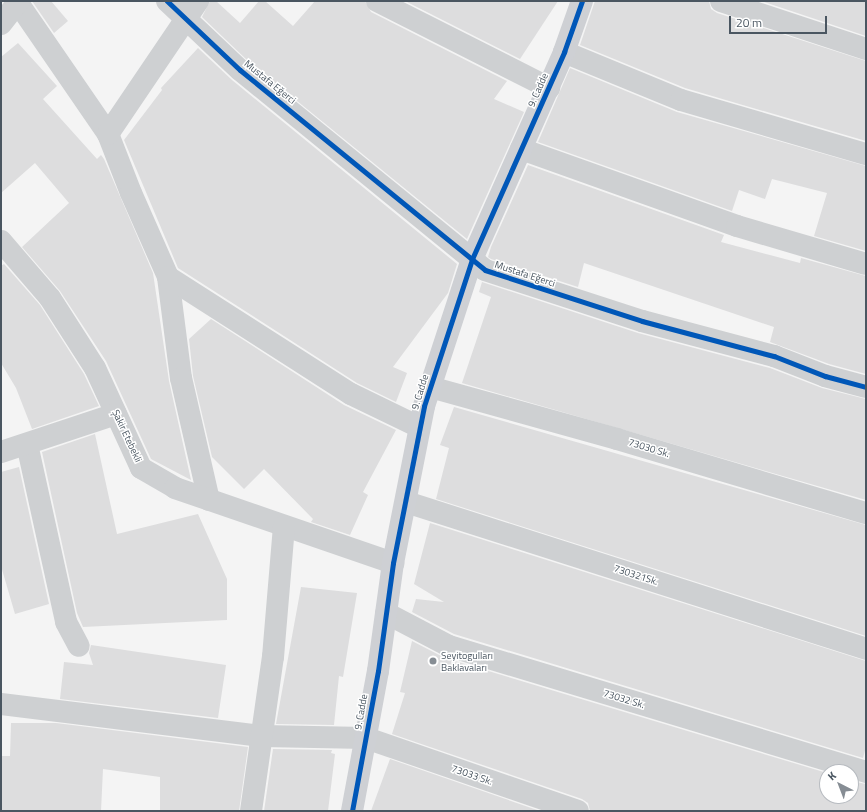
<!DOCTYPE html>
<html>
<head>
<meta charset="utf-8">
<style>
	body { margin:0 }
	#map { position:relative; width:867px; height:812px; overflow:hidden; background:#f4f4f4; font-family:"Titillium Web",sans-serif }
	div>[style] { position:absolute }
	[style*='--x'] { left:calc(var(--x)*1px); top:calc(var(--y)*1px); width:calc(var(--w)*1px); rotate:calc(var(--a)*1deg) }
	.building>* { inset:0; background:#ddddde }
	.street>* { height:22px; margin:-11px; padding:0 11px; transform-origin:11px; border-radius:11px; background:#ced0d2 }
	.secondary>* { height:22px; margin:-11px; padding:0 11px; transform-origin:11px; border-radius:11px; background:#ced0d4 }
	.cycleway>* { height:5px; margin:-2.5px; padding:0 2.5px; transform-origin:2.5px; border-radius:2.5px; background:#0057b8 }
	.dots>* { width:11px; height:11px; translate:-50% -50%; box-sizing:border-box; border:2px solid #fff; border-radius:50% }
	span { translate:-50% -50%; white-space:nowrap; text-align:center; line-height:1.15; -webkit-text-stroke:3px #fff; paint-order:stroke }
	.street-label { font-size:10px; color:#4a5661 }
	.poi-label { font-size:10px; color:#4a5661 }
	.left { translate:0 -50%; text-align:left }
	.frame { position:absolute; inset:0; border:2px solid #4a5661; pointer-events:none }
	.north { position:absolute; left:819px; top:764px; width:40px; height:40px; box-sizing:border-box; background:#fff; border:1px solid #b7bbc0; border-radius:50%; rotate:318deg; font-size:11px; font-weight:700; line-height:16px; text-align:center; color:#4a5661 }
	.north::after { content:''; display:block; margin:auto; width:14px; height:18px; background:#868d94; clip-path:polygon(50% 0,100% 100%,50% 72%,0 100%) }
	.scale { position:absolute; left:729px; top:16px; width:98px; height:18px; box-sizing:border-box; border:2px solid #4a5661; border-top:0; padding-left:5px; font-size:12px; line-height:14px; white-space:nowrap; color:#4a5661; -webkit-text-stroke:3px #fff; paint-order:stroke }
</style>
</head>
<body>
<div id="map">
	<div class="building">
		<i style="clip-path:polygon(32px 1px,51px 1px,68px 21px,54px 33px)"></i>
		<i style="clip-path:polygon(210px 1px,216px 1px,240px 23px,259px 1px,265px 1px,293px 26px,315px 1px,365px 1px,371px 12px,507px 81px,494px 99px,524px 112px,467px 239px,248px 61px,202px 17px)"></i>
		<i style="clip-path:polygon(405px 1px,558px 1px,520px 59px)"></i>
		<i style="clip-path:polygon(595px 1px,709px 1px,711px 9px,717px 13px,866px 61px,866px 141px,685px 88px,580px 45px)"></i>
		<i style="clip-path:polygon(761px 1px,866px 1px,866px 36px)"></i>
		<i style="clip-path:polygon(18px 43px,57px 86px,43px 99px,97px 159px,101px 155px,104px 159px,153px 273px,169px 381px,191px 480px,151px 459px,106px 361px,60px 291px,22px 247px,69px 203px,35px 163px,1px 193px,1px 57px)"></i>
		<i style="clip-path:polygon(198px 48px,232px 80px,457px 264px,448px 293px,393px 367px,407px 373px,396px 402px,357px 383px,178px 268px,124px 140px,162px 90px,161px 88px)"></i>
		<i style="clip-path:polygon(570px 68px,677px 112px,866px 166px,866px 251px,814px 236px,827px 193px,772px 179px,765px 199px,739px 190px,732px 211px,538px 142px)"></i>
		<i style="clip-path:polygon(528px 165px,724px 235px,721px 242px,800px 263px,801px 258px,866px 276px,866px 374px,829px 364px,770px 342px,774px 327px,584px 263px,578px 287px,491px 259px,488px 257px,491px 247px)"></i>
		<i style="clip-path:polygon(4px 264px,40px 305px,84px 374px,99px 406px,32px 429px,16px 388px,1px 363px,1px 266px)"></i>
		<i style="clip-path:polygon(482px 282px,638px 333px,770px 368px,822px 388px,866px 399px,866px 500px,462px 383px,491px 297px,479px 292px)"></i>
		<i style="clip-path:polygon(211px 319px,344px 405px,396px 430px,363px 492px,368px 495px,350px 535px,311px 522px,313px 519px,264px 469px,244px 489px,212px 457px,193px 376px,189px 339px)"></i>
		<i style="clip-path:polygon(454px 407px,866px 525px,866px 636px,436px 499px,449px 448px,440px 445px)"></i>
		<i style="clip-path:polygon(95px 434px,117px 534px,198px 514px,227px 579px,227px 620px,83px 627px,77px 613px,42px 452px)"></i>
		<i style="clip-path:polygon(19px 467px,49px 604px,15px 614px,1px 566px,1px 472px)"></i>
		<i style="clip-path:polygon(430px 523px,866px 661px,866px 747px,863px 758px,454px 634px,412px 612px,416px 599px,444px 602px,414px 584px)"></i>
		<i style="clip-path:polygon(301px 587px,357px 593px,343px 677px,339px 676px,334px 725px,276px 724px)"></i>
		<i style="clip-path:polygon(412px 641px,445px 658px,827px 773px,827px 796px,851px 796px,851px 781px,866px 784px,866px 811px,590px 811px,588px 803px,582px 799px,392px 734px,405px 693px,400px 692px)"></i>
		<i style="clip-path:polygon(91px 645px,226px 665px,218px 718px,60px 699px,64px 662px,93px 665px,89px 653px)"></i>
		<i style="clip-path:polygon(11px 723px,56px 723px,248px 747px,239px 811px,160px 811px,160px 777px,103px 769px,101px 811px,1px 811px,1px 756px,10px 756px)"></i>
		<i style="clip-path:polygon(273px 749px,332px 750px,331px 753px,335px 754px,328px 811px,264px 811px)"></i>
		<i style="clip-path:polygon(390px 759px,540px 811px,371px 811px)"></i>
	</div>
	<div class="street">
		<i style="--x:167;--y:1;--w:100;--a:43.4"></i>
		<i style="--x:240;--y:70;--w:316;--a:39.2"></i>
		<i style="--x:485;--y:270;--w:165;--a:18"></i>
		<i style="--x:642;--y:321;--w:137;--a:14.9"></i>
		<i style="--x:774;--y:356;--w:55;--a:21.4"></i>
		<i style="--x:825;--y:376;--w:42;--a:15"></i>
		<i style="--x:377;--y:1;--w:193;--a:26.8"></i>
		<i style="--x:721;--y:1;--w:153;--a:18.3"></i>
		<i style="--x:18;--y:3;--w:159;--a:55.5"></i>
		<i style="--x:108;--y:134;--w:63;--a:68.7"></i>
		<i style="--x:131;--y:193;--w:92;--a:66.2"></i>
		<i style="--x:168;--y:277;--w:102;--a:82.7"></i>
		<i style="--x:181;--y:378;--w:125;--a:77.1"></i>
		<i style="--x:1;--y:24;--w:29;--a:-52"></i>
		<i style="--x:564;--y:52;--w:126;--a:22.3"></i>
		<i style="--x:681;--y:100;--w:193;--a:16.3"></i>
		<i style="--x:108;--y:134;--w:161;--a:-55.9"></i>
		<i style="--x:521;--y:149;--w:229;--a:19.6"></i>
		<i style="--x:737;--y:226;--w:134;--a:16.4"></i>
		<i style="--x:1;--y:241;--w:75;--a:49.3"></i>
		<i style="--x:50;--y:298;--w:83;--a:57.3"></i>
		<i style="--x:95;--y:368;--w:110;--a:65.3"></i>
		<i style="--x:141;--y:468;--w:39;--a:30"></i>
		<i style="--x:175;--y:488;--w:231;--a:19"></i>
		<i style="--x:168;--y:277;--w:217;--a:32.6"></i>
		<i style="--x:351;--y:394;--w:76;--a:25.9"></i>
		<i style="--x:430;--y:387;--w:194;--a:15.5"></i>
		<i style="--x:617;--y:439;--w:260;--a:16.6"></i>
		<i style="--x:27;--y:444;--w:182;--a:77.6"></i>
		<i style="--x:66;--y:622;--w:27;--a:62"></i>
		<i style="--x:1;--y:452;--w:121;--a:-18.3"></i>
		<i style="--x:406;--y:502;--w:483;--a:17.7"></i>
		<i style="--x:386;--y:613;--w:71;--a:27.6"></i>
		<i style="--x:449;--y:646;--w:436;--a:16.8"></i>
		<i style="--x:1;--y:704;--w:263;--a:7"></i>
		<i style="--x:262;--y:736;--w:104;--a:1.1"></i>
		<i style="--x:366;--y:738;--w:224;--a:19"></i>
		<i style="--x:251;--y:811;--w:156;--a:-81.9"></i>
		<i style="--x:273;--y:657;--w:131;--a:-85.2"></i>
	</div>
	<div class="secondary">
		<i style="--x:352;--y:811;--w:142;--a:-79.5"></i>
		<i style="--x:378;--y:671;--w:109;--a:-82.1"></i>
		<i style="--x:393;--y:563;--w:160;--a:-78.8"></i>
		<i style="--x:424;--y:406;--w:155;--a:-71.9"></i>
		<i style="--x:472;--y:259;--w:227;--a:-66"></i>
		<i style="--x:564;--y:52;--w:54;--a:-70.6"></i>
	</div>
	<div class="cycleway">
		<i style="--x:167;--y:1;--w:100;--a:43.4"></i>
		<i style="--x:240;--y:70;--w:316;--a:39.2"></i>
		<i style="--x:485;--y:270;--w:165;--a:18"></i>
		<i style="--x:642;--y:321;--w:137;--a:14.9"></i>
		<i style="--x:774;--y:356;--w:55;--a:21.4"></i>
		<i style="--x:825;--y:376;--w:42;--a:15"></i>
		<i style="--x:352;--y:811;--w:142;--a:-79.5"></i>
		<i style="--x:378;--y:671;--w:109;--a:-82.1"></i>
		<i style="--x:393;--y:563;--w:160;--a:-78.8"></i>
		<i style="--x:424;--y:406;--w:155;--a:-71.9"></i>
		<i style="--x:472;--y:259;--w:227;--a:-66"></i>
		<i style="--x:564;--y:52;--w:54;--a:-70.6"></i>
	</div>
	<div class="dots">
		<i style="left:433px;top:661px;background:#868d94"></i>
	</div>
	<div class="street-label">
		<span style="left:270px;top:82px;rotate:39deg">Mustafa Eğerci</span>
		<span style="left:538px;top:90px;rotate:-66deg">9. Cadde</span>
		<span style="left:525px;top:274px;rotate:18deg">Mustafa Eğerci</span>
		<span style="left:420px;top:392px;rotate:-73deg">9. Cadde</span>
		<span style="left:127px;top:436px;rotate:65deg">Şakir Etebekli</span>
		<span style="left:649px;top:448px;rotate:17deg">73030 Sk.</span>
		<span style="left:636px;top:575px;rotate:18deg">730321Sk.</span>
		<span style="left:624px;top:699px;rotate:17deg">73032 Sk.</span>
		<span style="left:361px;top:712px;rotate:-80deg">9. Cadde</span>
		<span style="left:472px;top:775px;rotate:19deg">73033 Sk.</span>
	</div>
	<div class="poi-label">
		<span class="left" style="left:441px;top:661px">Seyitogulları<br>Baklavaları</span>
	</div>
	<div class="frame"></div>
	<div class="north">K</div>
	<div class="scale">20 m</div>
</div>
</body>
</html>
